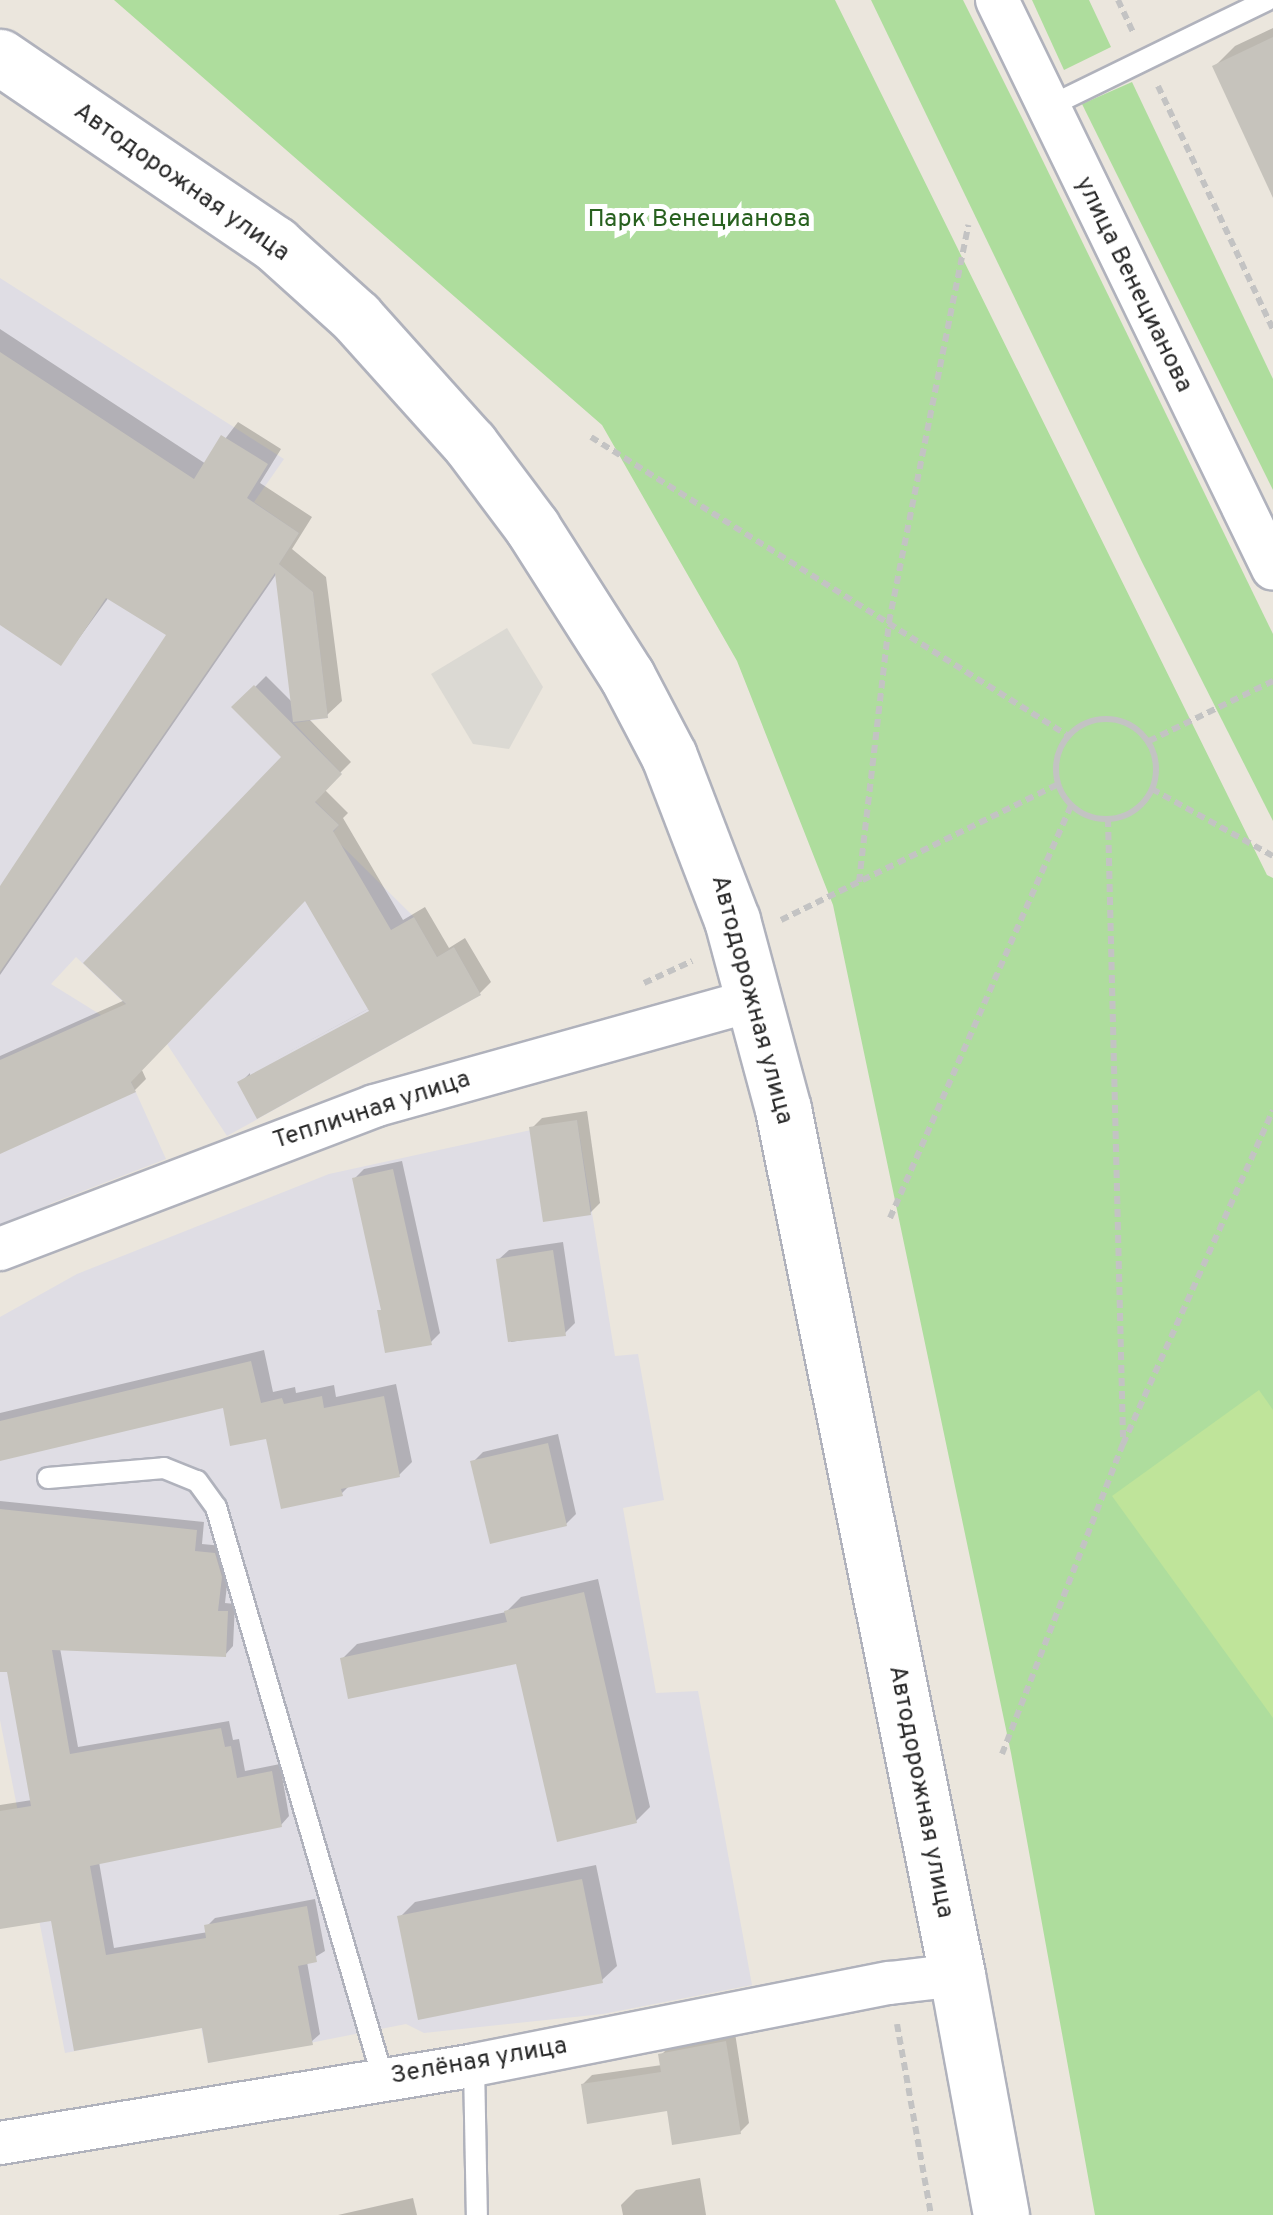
<!DOCTYPE html>
<html>
<head>
<meta charset="utf-8">
<style>
	body { margin:0 }
	#map { position:relative; width:1273px; height:2215px; overflow:hidden; background:#ebe6dd; font-family:Overpass,sans-serif }
	div>[style] { position:absolute }
	[style*='--x'] { left:calc(var(--x)*1px); top:calc(var(--y)*1px); width:calc(var(--w)*1px); rotate:calc(var(--a)*1deg) }
	.industrial>* { inset:0; background:#dfdde4 }
	.green>* { inset:0; background:#aedd9d }
	.pitch>* { inset:0; background:#bfe49a }
	.plaza>* { inset:0; background:#dbd9d3 }
	.shadow>* { inset:0; background:#0003 }
	.building>* { inset:0; background:#c6c3bc }
	.path>* { height:6px; margin-top:-3px; transform-origin:0; background:repeating-linear-gradient(90deg,#c3c3c3 0 8px,transparent 0 13px) }
	.path>.ring { margin:-3px; padding:0; box-sizing:content-box; background:none; border:6px solid #c3c3c3; border-radius:50% }
	.roads { filter:drop-shadow(2px 0 #b0b2bc) drop-shadow(-2px 0 #b0b2bc) drop-shadow(0 2px #b0b2bc) drop-shadow(0 -2px #b0b2bc) }
	.lane>* { height:20px; margin:-10px; padding:0 10px; transform-origin:10px; border-radius:10px; background:#fff }
	.street>* { height:42px; margin:-21px; padding:0 21px; transform-origin:21px; border-radius:21px; background:#fff }
	.secondary>* { height:55px; margin:-27.5px; padding:0 27.5px; transform-origin:27.5px; border-radius:27.5px; background:#fff }
	span { translate:-50% -50%; white-space:nowrap; text-align:center; line-height:1.15; -webkit-text-stroke:10px #fff; paint-order:stroke }
	.street-label { font-size:25px; color:#2a2a2a }
	.park-label { font-size:25px; color:#28611f }
</style>
</head>
<body>
<div id="map">
	<div class="industrial">
		<i style="clip-path:polygon(0 278px,284px 459px,254px 502px,299px 533px,279px 564px,313px 592px,328px 718px,294px 723px,342px 774px,314px 800px,339px 825px,331px 835px,414px 917px,437px 957px,454px 947px,481px 995px,227px 1136px,167px 1044px,76px 957px,51px 984px,101px 1015px,166px 1159px,52px 1203px,0 1231px)"></i>
		<i style="clip-path:polygon(577px 1120px,615px 1356px,638px 1354px,664px 1500px,623px 1508px,656px 1693px,698px 1691px,752px 1985px,603px 2014px,424px 2033px,406px 2024px,208px 2063px,201px 2028px,65px 2053px,0 1720px,0 1317px,77px 1274px,329px 1174px)"></i>
	</div>
	<div class="green">
		<i style="clip-path:polygon(114px 0,835px 0,1267px 875px,1273px 878px,1273px 2215px,1095px 2215px,1011px 1753px,833px 905px,737px 661px,602px 425px)"></i>
		<i style="clip-path:polygon(871px 0,963px 0,1023px 120px,1273px 634px,1273px 821px,1142px 562px)"></i>
		<i style="clip-path:polygon(1032px 0,1089px 0,1111px 47px,1064px 70px)"></i>
		<i style="clip-path:polygon(1132px 82px,1273px 379px,1273px 490px,1082px 104px)"></i>
	</div>
	<div class="pitch">
		<i style="clip-path:polygon(1259px 1390px,1273px 1410px,1273px 1718px,1112px 1496px)"></i>
	</div>
	<div class="plaza">
		<i style="clip-path:polygon(507px 628px,543px 687px,509px 749px,473px 744px,431px 674px)"></i>
	</div>
	<div class="shadow">
		<i style="clip-path:polygon(1273px 28px,1273px 192px,1215px 66px,1235px 46px)"></i>
		<i style="clip-path:polygon(0 329px,206px 464px,238px 422px,281px 449px,260px 483px,312px 517px,292px 549px,326px 577px,342px 701px,327px 715px,308px 718px,351px 762px,324px 789px,348px 813px,343px 818px,403px 920px,425px 907px,449px 948px,465px 938px,491px 982px,480px 993px,240px 1083px,250px 1073px,250px 1078px,381px 1007px,379px 1003px,251px 1072px,370px 1008px,305px 897px,141px 1068px,146px 1079px,135px 1090px,0 1151px,0 1056px,125px 1000px,284px 757px,235px 707px,266px 676px,293px 703px,277px 573px,0 975px,0 891px,170px 635px,109px 597px,61px 663px,0 622px)"></i>
		<i style="clip-path:polygon(587px 1111px,600px 1203px,590px 1213px,532px 1128px,542px 1118px)"></i>
		<i style="clip-path:polygon(402px 1161px,440px 1333px,431px 1342px,383px 1308px,355px 1178px,364px 1169px)"></i>
		<i style="clip-path:polygon(563px 1242px,575px 1323px,565px 1333px,511px 1342px,498px 1260px,509px 1250px)"></i>
		<i style="clip-path:polygon(264px 1350px,273px 1392px,295px 1387px,296px 1393px,334px 1385px,336px 1397px,396px 1384px,412px 1462px,399px 1475px,350px 1485px,341px 1494px,225px 1405px,0 1458px,0 1413px)"></i>
		<i style="clip-path:polygon(558px 1434px,576px 1514px,566px 1524px,473px 1462px,483px 1452px)"></i>
		<i style="clip-path:polygon(0 1501px,204px 1522px,202px 1544px,223px 1546px,229px 1567px,225px 1603px,235px 1604px,233px 1646px,225px 1655px,60px 1648px,78px 1747px,229px 1721px,233px 1740px,239px 1739px,245px 1771px,280px 1764px,289px 1816px,281px 1825px,99px 1862px,114px 1948px,208px 1932px,207px 1926px,215px 1918px,315px 1899px,325px 1951px,307px 1962px,320px 2034px,311px 2042px,204px 2025px,53px 1918px,0 1927px,0 1805px,32px 1800px,9px 1670px,0 1669px)"></i>
		<i style="clip-path:polygon(598px 1579px,650px 1807px,636px 1821px,518px 1661px,343px 1658px,357px 1644px,506px 1612px,521px 1597px)"></i>
		<i style="clip-path:polygon(596px 1865px,617px 1966px,601px 1981px,400px 1917px,415px 1902px)"></i>
		<i style="clip-path:polygon(735px 2033px,749px 2123px,740px 2132px,583px 2084px,592px 2075px,662px 2065px,661px 2055px,670px 2046px)"></i>
		<i style="clip-path:polygon(700px 2178px,706px 2215px,623px 2215px,621px 2205px,636px 2190px)"></i>
		<i style="clip-path:polygon(413px 2198px,417px 2215px,338px 2215px)"></i>
	</div>
	<div class="building">
		<i style="clip-path:polygon(1273px 37px,1273px 198px,1212px 66px)"></i>
		<i style="clip-path:polygon(0 352px,194px 479px,221px 435px,268px 464px,247px 498px,299px 533px,279px 564px,313px 592px,328px 718px,293px 722px,275px 573px,0 972px,0 886px,166px 635px,106px 598px,61px 666px,0 625px)"></i>
		<i style="clip-path:polygon(254px 685px,342px 774px,315px 802px,339px 825px,333px 831px,391px 930px,414px 917px,437px 957px,454px 947px,481px 995px,257px 1119px,237px 1082px,369px 1011px,305px 901px,131px 1082px,136px 1092px,0 1154px,0 1060px,126px 1004px,83px 963px,281px 757px,231px 707px)"></i>
		<i style="clip-path:polygon(577px 1120px,591px 1215px,543px 1222px,529px 1127px)"></i>
		<i style="clip-path:polygon(393px 1169px,432px 1345px,385px 1353px,377px 1310px,381px 1310px,352px 1178px)"></i>
		<i style="clip-path:polygon(553px 1250px,566px 1336px,508px 1342px,496px 1259px)"></i>
		<i style="clip-path:polygon(251px 1361px,261px 1403px,282px 1398px,284px 1404px,322px 1396px,324px 1408px,384px 1396px,400px 1477px,341px 1489px,343px 1496px,281px 1509px,266px 1439px,230px 1446px,223px 1408px,0 1461px,0 1421px)"></i>
		<i style="clip-path:polygon(548px 1443px,567px 1526px,490px 1544px,470px 1461px)"></i>
		<i style="clip-path:polygon(0 1509px,197px 1530px,195px 1551px,215px 1553px,222px 1577px,218px 1611px,228px 1611px,226px 1657px,52px 1650px,70px 1754px,221px 1728px,225px 1747px,231px 1746px,237px 1778px,272px 1771px,282px 1827px,90px 1866px,106px 1955px,206px 1938px,204px 1925px,307px 1906px,317px 1962px,298px 1966px,313px 2045px,208px 2063px,202px 2028px,74px 2051px,51px 1921px,0 1929px,0 1811px,31px 1806px,7px 1672px,0 1672px)"></i>
		<i style="clip-path:polygon(584px 1592px,637px 1823px,557px 1842px,516px 1664px,348px 1699px,340px 1658px,507px 1622px,504px 1611px)"></i>
		<i style="clip-path:polygon(582px 1879px,603px 1983px,418px 2020px,397px 1916px)"></i>
		<i style="clip-path:polygon(726px 2041px,741px 2134px,672px 2145px,667px 2111px,587px 2124px,581px 2084px,661px 2072px,658px 2054px)"></i>
	</div>
	<div class="path">
		<i style="--x:1118;--y:0;--w:38;--a:65"></i>
		<i style="--x:1158;--y:86;--w:269;--a:64.7"></i>
		<i style="--x:591;--y:437;--w:562;--a:32.05"></i>
		<i class="ring" style="left:1056px;top:719px;width:94px;height:94px"></i>
		<i style="--x:1149;--y:741;--w:138;--a:-25.8"></i>
		<i style="--x:1152;--y:789;--w:138;--a:29"></i>
		<i style="--x:1108;--y:819;--w:618;--a:88.61"></i>
		<i style="--x:859;--y:882;--w:262;--a:-83.4"></i>
		<i style="--x:889;--y:622;--w:405;--a:-78.7"></i>
		<i style="--x:781;--y:920;--w:309;--a:-26.1"></i>
		<i style="--x:644;--y:983;--w:53;--a:-24.6"></i>
		<i style="--x:890;--y:1218;--w:451;--a:-66.3"></i>
		<i style="--x:1002;--y:1754;--w:333;--a:-68.7"></i>
		<i style="--x:1123;--y:1444;--w:366;--a:-65.8"></i>
		<i style="--x:897;--y:2024;--w:194;--a:79.9"></i>
	</div>
	<div class="roads">
		<div class="lane">
			<i style="--x:1046;--y:108;--w:246;--a:-26"></i>
			<i style="--x:48;--y:1478;--w:116;--a:-4.9"></i>
			<i style="--x:164;--y:1468;--w:35;--a:22"></i>
			<i style="--x:197;--y:1481;--w:32;--a:54"></i>
			<i style="--x:216;--y:1507;--w:596;--a:73.72"></i>
			<i style="--x:474;--y:2065;--w:150;--a:88.9"></i>
		</div>
		<div class="street">
			<i style="--x:997;--y:0;--w:632;--a:64.12"></i>
			<i style="--x:0;--y:1249;--w:400;--a:-20.9"></i>
			<i style="--x:374;--y:1106;--w:395;--a:-15.6"></i>
			<i style="--x:0;--y:2143;--w:480;--a:-9.3"></i>
			<i style="--x:474;--y:2065;--w:424;--a:-11.2"></i>
			<i style="--x:890;--y:1983;--w:67;--a:-6.8"></i>
		</div>
		<div class="secondary">
			<i style="--x:0;--y:57;--w:333;--a:34.2"></i>
			<i style="--x:275;--y:244;--w:109;--a:42"></i>
			<i style="--x:356;--y:317;--w:171;--a:48.1"></i>
			<i style="--x:470;--y:444;--w:104;--a:53.2"></i>
			<i style="--x:532;--y:527;--w:177;--a:57.5"></i>
			<i style="--x:627;--y:676;--w:90;--a:62.3"></i>
			<i style="--x:669;--y:756;--w:176;--a:69"></i>
			<i style="--x:732;--y:920;--w:196;--a:74.9"></i>
			<i style="--x:783;--y:1109;--w:883;--a:78.64"></i>
			<i style="--x:957;--y:1975;--w:244;--a:79.6"></i>
		</div>
	</div>
	<div class="street-label">
		<span style="left:181px;top:183px;rotate:35deg">Автодорожная улица</span>
		<span style="left:1133px;top:285px;rotate:64deg">улица Венецианова</span>
		<span style="left:751px;top:1000px;rotate:75deg">Автодорожная улица</span>
		<span style="left:372px;top:1111px;rotate:-18deg">Тепличная улица</span>
		<span style="left:920px;top:1792px;rotate:79deg">Автодорожная улица</span>
		<span style="left:479px;top:2062px;rotate:-10deg">Зелёная улица</span>
	</div>
	<div class="park-label">
		<span style="left:699px;top:220px">Парк Венецианова</span>
	</div>
</div>
</body>
</html>
